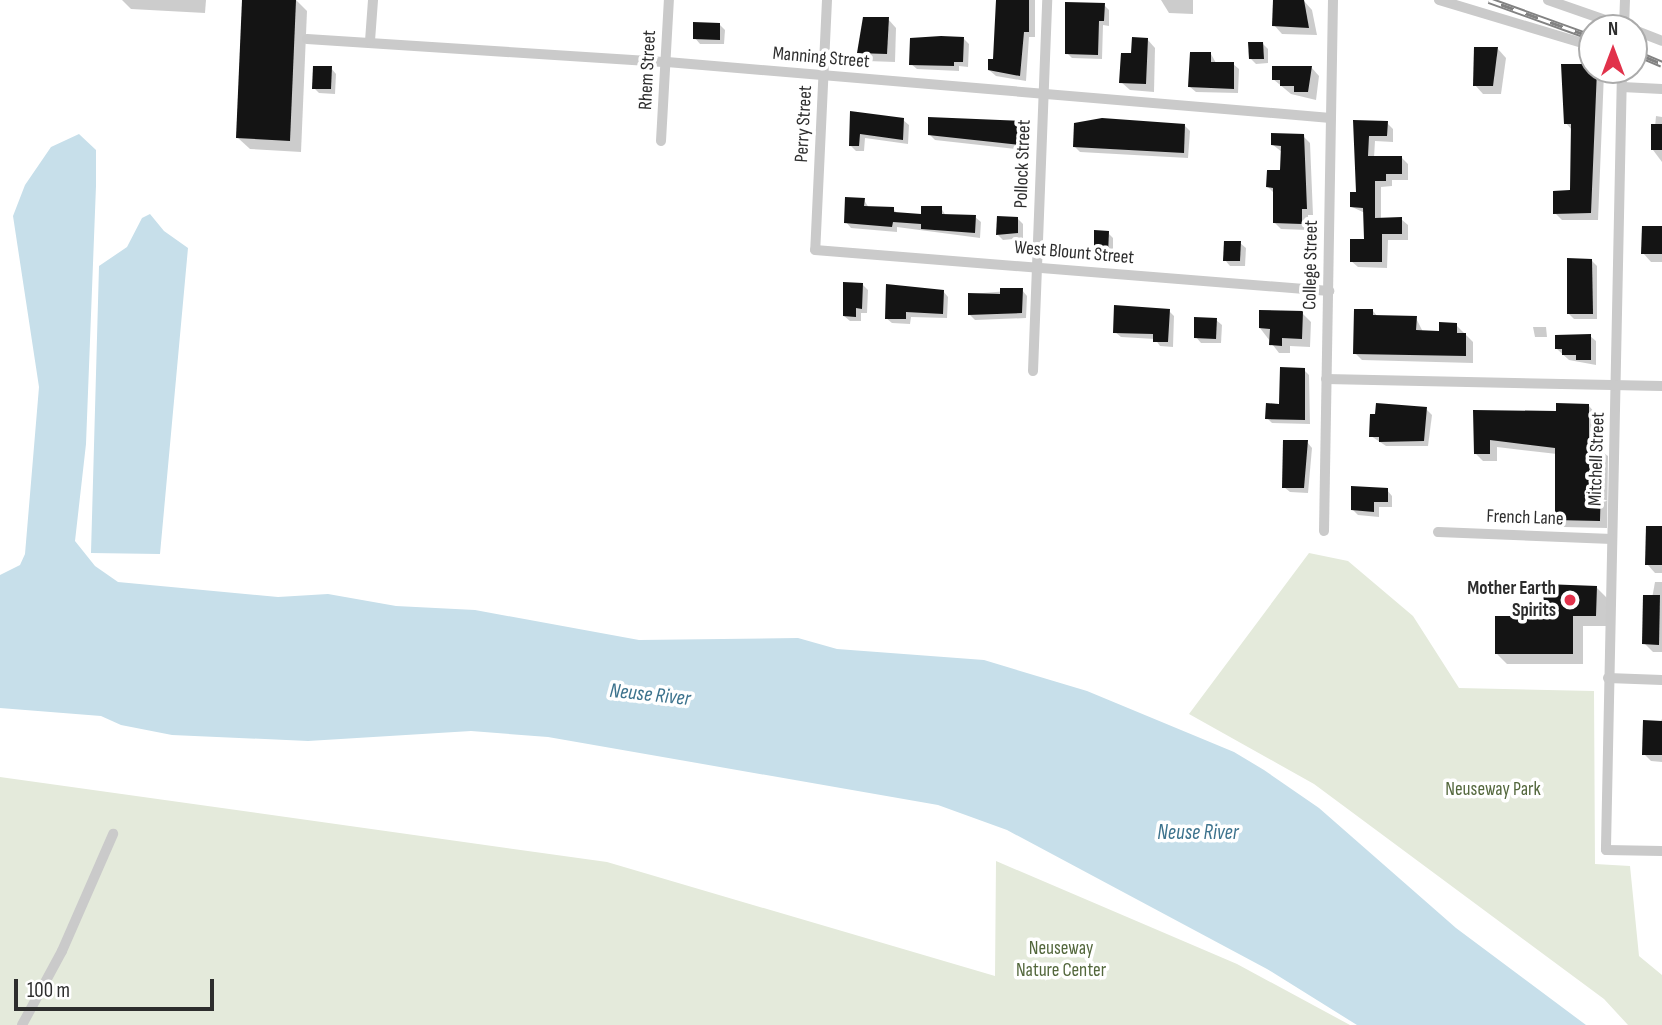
<!DOCTYPE html>
<html>
<head>
<meta charset="utf-8">
<style>
	body { margin:0 }
	#map { position:relative; width:1662px; height:1025px; overflow:hidden; background:#fff; font-family:"Sofia Sans Condensed",sans-serif }
	div>[style] { position:absolute }
	[style*='--x'] { left:calc(var(--x)*1px); top:calc(var(--y)*1px); width:calc(var(--w)*1px); rotate:calc(var(--a)*1deg) }
	.green>* { inset:0; background:#e4eadb }
	.water>* { inset:0; background:#c7dfea }
	.shadow>* { inset:0; background:#0003 }
	.building>* { inset:0; background:#141414 }
	.minor>* { height:10px; margin:-5px; padding:0 5px; transform-origin:5px; border-radius:5px; background:#cacaca }
	.rail>* { height:7px; margin-top:-3.5px; transform-origin:0; background:repeating-linear-gradient(90deg,#fff 0 13px,#828282 0 26px); box-sizing:border-box; border-block:2px solid #828282 }
	.dots>* { width:19px; height:19px; translate:-50% -50%; box-sizing:border-box; border:4px solid #fff; border-radius:50% }
	span { translate:-50% -50%; white-space:nowrap; text-align:center; line-height:1.15; -webkit-text-stroke:7px #fff; paint-order:stroke }
	.street-label { font-size:19px; color:#2d2d2d }
	.poi-label { font-size:19px; color:#2d2d2d; font-weight:700 }
	.right { translate:-100% -50%; text-align:right }
	.park-label { font-size:19px; color:#53673c }
	.water-label { font-size:21px; color:#3d738d; font-style:italic }
	.north { position:absolute; left:1578px; top:14px; width:70px; height:70px; box-sizing:border-box; background:#fff; border:2px solid #ababab; border-radius:50%; rotate:0deg; font-size:19px; font-weight:700; line-height:28px; text-align:center; color:#2d2d2d }
	.north::after { content:''; display:block; margin:auto; width:24px; height:32px; background:#e1324b; clip-path:polygon(50% 0,100% 100%,50% 72%,0 100%) }
	.scale { position:absolute; left:14px; top:979px; width:200px; height:32px; box-sizing:border-box; border:4px solid #2d2d2d; border-top:0; padding-left:9px; font-size:21px; line-height:24px; white-space:nowrap; color:#2d2d2d; -webkit-text-stroke:5px #fff; paint-order:stroke }
</style>
</head>
<body>
<div id="map">
	<div class="green">
		<i style="clip-path:polygon(1309px 553px,1348px 561px,1413px 616px,1459px 688px,1594px 691px,1595px 864px,1630px 866px,1639px 956px,1662px 975px,1662px 1025px,1628px 1025px,1604px 999px,1314px 784px,1189px 714px)"></i>
		<i style="clip-path:polygon(0 777px,607px 862px,995px 976px,996px 861px,1237px 964px,1350px 1025px,0 1025px)"></i>
	</div>
	<div class="water">
		<i style="clip-path:polygon(79px 134px,96px 150px,96px 186px,86px 444px,75px 541px,95px 566px,118px 582px,278px 597px,328px 594px,396px 606px,475px 610px,639px 640px,798px 638px,837px 649px,984px 660px,1087px 691px,1234px 752px,1264px 770px,1319px 808px,1456px 928px,1586px 1025px,1357px 1025px,1267px 969px,1007px 830px,938px 805px,548px 737px,471px 731px,308px 741px,172px 735px,121px 725px,101px 716px,0 708px,0 575px,20px 565px,25px 554px,39px 387px,13px 216px,25px 185px,51px 147px)"></i>
		<i style="clip-path:polygon(150px 214px,164px 231px,188px 248px,160px 554px,91px 553px,99px 266px,127px 247px,142px 218px)"></i>
	</div>
	<div class="shadow">
		<i style="clip-path:polygon(122px 0,206px 0,205px 13px,131px 9px)"></i>
		<i style="clip-path:polygon(244px 0,296px 0,307px 11px,301px 152px,250px 149px,238px 138px)"></i>
		<i style="clip-path:polygon(998px 0,1035px 0,1035px 37px,1029px 37px,1026px 81px,996px 76px,989px 70px,995px 61px)"></i>
		<i style="clip-path:polygon(1161px 0,1193px 0,1193px 14px,1169px 13px)"></i>
		<i style="clip-path:polygon(1275px 0,1304px 1px,1312px 10px,1317px 35px,1282px 34px,1274px 25px)"></i>
		<i style="clip-path:polygon(1104px 5px,1109px 10px,1109px 26px,1103px 25px,1102px 59px,1072px 58px,1067px 53px)"></i>
		<i style="clip-path:polygon(888px 19px,896px 28px,895px 62px,867px 61px,859px 52px)"></i>
		<i style="clip-path:polygon(720px 25px,725px 30px,724px 44px,700px 44px,695px 38px)"></i>
		<i style="clip-path:polygon(964px 39px,969px 44px,968px 67px,959px 66px,959px 71px,917px 69px,911px 64px)"></i>
		<i style="clip-path:polygon(1147px 39px,1155px 48px,1154px 92px,1130px 90px,1121px 82px)"></i>
		<i style="clip-path:polygon(1262px 43px,1268px 49px,1268px 63px,1256px 64px,1250px 58px)"></i>
		<i style="clip-path:polygon(1498px 49px,1506px 58px,1501px 94px,1483px 94px,1475px 85px)"></i>
		<i style="clip-path:polygon(1211px 54px,1216px 63px,1233px 64px,1239px 69px,1238px 93px,1196px 92px,1190px 87px)"></i>
		<i style="clip-path:polygon(1592px 66px,1604px 73px,1598px 220px,1562px 220px,1555px 213px,1572px 192px,1572px 130px,1566px 123px)"></i>
		<i style="clip-path:polygon(1311px 67px,1319px 76px,1316px 100px,1291px 94px,1273px 79px)"></i>
		<i style="clip-path:polygon(331px 68px,336px 74px,335px 94px,319px 93px,314px 88px)"></i>
		<i style="clip-path:polygon(852px 113px,903px 120px,909px 125px,908px 144px,865px 138px,864px 151px,856px 151px,850px 145px)"></i>
		<i style="clip-path:polygon(1656px 116px,1662px 117px,1662px 162px,1653px 150px)"></i>
		<i style="clip-path:polygon(1355px 122px,1387px 123px,1393px 129px,1393px 142px,1375px 141px,1374px 158px,1402px 158px,1408px 164px,1408px 180px,1392px 180px,1392px 186px,1381px 187px,1381px 219px,1401px 219px,1408px 225px,1408px 240px,1388px 240px,1387px 268px,1358px 267px,1351px 261px,1365px 241px,1365px 213px,1352px 207px,1358px 194px)"></i>
		<i style="clip-path:polygon(1021px 123px,1026px 128px,1025px 150px,935px 140px,930px 135px)"></i>
		<i style="clip-path:polygon(1184px 125px,1190px 131px,1188px 158px,1080px 152px,1075px 147px)"></i>
		<i style="clip-path:polygon(1303px 136px,1310px 143px,1313px 215px,1308px 215px,1308px 230px,1281px 229px,1275px 223px,1275px 194px,1268px 187px,1282px 172px,1282px 152px,1273px 145px)"></i>
		<i style="clip-path:polygon(864px 200px,869px 208px,893px 209px,898px 214px,923px 215px,941px 208px,946px 216px,975px 217px,981px 222px,980px 238px,897px 227px,897px 232px,851px 228px,846px 222px)"></i>
		<i style="clip-path:polygon(1018px 219px,1023px 224px,1023px 238px,1003px 240px,998px 235px)"></i>
		<i style="clip-path:polygon(1662px 228px,1662px 262px,1651px 262px,1643px 253px)"></i>
		<i style="clip-path:polygon(1108px 233px,1113px 238px,1113px 258px,1101px 258px,1096px 252px)"></i>
		<i style="clip-path:polygon(1240px 243px,1246px 248px,1245px 266px,1230px 266px,1225px 260px)"></i>
		<i style="clip-path:polygon(1592px 261px,1597px 266px,1597px 319px,1574px 319px,1569px 314px)"></i>
		<i style="clip-path:polygon(862px 284px,868px 290px,867px 313px,861px 313px,861px 321px,850px 321px,844px 316px)"></i>
		<i style="clip-path:polygon(1022px 290px,1027px 296px,1026px 318px,975px 320px,969px 314px,970px 294px)"></i>
		<i style="clip-path:polygon(943px 291px,948px 297px,947px 318px,911px 317px,910px 324px,892px 323px,886px 318px)"></i>
		<i style="clip-path:polygon(1169px 311px,1174px 316px,1173px 347px,1160px 346px,1155px 339px,1121px 337px,1115px 332px)"></i>
		<i style="clip-path:polygon(1373px 311px,1378px 317px,1416px 318px,1423px 332px,1441px 333px,1456px 325px,1473px 342px,1473px 363px,1362px 360px,1355px 353px)"></i>
		<i style="clip-path:polygon(1302px 313px,1311px 322px,1310px 347px,1290px 346px,1290px 353px,1279px 353px,1260px 328px)"></i>
		<i style="clip-path:polygon(1216px 320px,1222px 325px,1221px 343px,1201px 343px,1196px 337px)"></i>
		<i style="clip-path:polygon(1533px 327px,1546px 327px,1547px 337px,1535px 337px)"></i>
		<i style="clip-path:polygon(1590px 336px,1596px 341px,1596px 365px,1569px 360px,1557px 349px)"></i>
		<i style="clip-path:polygon(1304px 370px,1309px 375px,1310px 424px,1272px 423px,1267px 418px,1281px 406px)"></i>
		<i style="clip-path:polygon(1589px 406px,1596px 414px,1596px 448px,1608px 456px,1607px 528px,1564px 527px,1557px 519px,1557px 454px,1497px 447px,1497px 461px,1483px 461px,1475px 453px,1475px 412px,1558px 413px)"></i>
		<i style="clip-path:polygon(1426px 409px,1432px 415px,1428px 446px,1386px 446px,1371px 436px)"></i>
		<i style="clip-path:polygon(1307px 442px,1312px 448px,1308px 493px,1290px 492px,1284px 487px)"></i>
		<i style="clip-path:polygon(1387px 490px,1392px 496px,1392px 507px,1379px 507px,1379px 517px,1358px 515px,1353px 510px)"></i>
		<i style="clip-path:polygon(1662px 528px,1662px 573px,1655px 573px,1647px 564px)"></i>
		<i style="clip-path:polygon(1655px 582px,1662px 582px,1662px 652px,1653px 652px,1644px 643px)"></i>
		<i style="clip-path:polygon(1596px 587px,1607px 598px,1606px 626px,1583px 626px,1583px 664px,1507px 664px,1497px 654px)"></i>
		<i style="clip-path:polygon(1662px 719px,1662px 762px,1651px 761px,1644px 754px)"></i>
	</div>
	<div class="building">
		<i style="clip-path:polygon(242px 0,296px 0,290px 141px,236px 138px)"></i>
		<i style="clip-path:polygon(996px 0,1029px 0,1029px 32px,1024px 32px,1020px 76px,988px 70px,988px 59px,993px 59px)"></i>
		<i style="clip-path:polygon(1273px 0,1304px 0,1309px 28px,1272px 26px)"></i>
		<i style="clip-path:polygon(1065px 2px,1105px 3px,1104px 21px,1099px 21px,1098px 55px,1065px 54px)"></i>
		<i style="clip-path:polygon(863px 17px,889px 17px,887px 54px,857px 53px)"></i>
		<i style="clip-path:polygon(693px 22px,720px 23px,720px 40px,693px 39px)"></i>
		<i style="clip-path:polygon(941px 36px,964px 37px,963px 62px,954px 62px,954px 66px,909px 65px,910px 38px)"></i>
		<i style="clip-path:polygon(1132px 37px,1148px 38px,1146px 84px,1119px 83px,1121px 53px,1131px 53px)"></i>
		<i style="clip-path:polygon(1248px 42px,1263px 42px,1264px 59px,1249px 59px)"></i>
		<i style="clip-path:polygon(1474px 47px,1498px 47px,1493px 86px,1473px 86px)"></i>
		<i style="clip-path:polygon(1190px 52px,1211px 52px,1211px 62px,1234px 62px,1234px 89px,1188px 87px)"></i>
		<i style="clip-path:polygon(1561px 64px,1592px 64px,1592px 70px,1597px 70px,1591px 213px,1553px 214px,1553px 191px,1570px 190px,1571px 124px,1564px 124px)"></i>
		<i style="clip-path:polygon(313px 66px,332px 66px,331px 89px,312px 89px)"></i>
		<i style="clip-path:polygon(1272px 66px,1312px 66px,1308px 92px,1294px 92px,1294px 86px,1280px 86px,1280px 80px,1272px 80px)"></i>
		<i style="clip-path:polygon(850px 111px,904px 118px,903px 140px,860px 134px,859px 146px,849px 146px)"></i>
		<i style="clip-path:polygon(928px 117px,1022px 121px,1021px 145px,928px 135px)"></i>
		<i style="clip-path:polygon(1102px 118px,1185px 124px,1184px 153px,1073px 147px,1074px 123px)"></i>
		<i style="clip-path:polygon(1353px 120px,1388px 121px,1387px 136px,1369px 136px,1368px 156px,1402px 156px,1402px 174px,1386px 174px,1386px 181px,1375px 181px,1375px 218px,1402px 217px,1402px 234px,1382px 234px,1382px 262px,1350px 262px,1350px 239px,1364px 239px,1363px 208px,1350px 207px,1350px 192px,1356px 192px)"></i>
		<i style="clip-path:polygon(1651px 124px,1662px 124px,1662px 150px,1651px 150px)"></i>
		<i style="clip-path:polygon(1271px 133px,1304px 134px,1307px 209px,1302px 209px,1302px 224px,1273px 223px,1273px 188px,1266px 187px,1267px 170px,1280px 170px,1281px 146px,1271px 145px)"></i>
		<i style="clip-path:polygon(845px 197px,865px 198px,864px 206px,894px 207px,894px 212px,921px 214px,921px 206px,942px 206px,942px 214px,976px 215px,975px 233px,921px 229px,921px 224px,893px 222px,892px 227px,844px 223px)"></i>
		<i style="clip-path:polygon(997px 216px,1018px 217px,1018px 233px,996px 235px)"></i>
		<i style="clip-path:polygon(1642px 226px,1662px 226px,1662px 254px,1641px 254px)"></i>
		<i style="clip-path:polygon(1094px 230px,1109px 231px,1108px 254px,1094px 253px)"></i>
		<i style="clip-path:polygon(1224px 241px,1241px 241px,1240px 261px,1223px 261px)"></i>
		<i style="clip-path:polygon(1567px 258px,1592px 259px,1593px 314px,1567px 314px)"></i>
		<i style="clip-path:polygon(843px 282px,863px 283px,862px 309px,856px 308px,856px 317px,843px 316px)"></i>
		<i style="clip-path:polygon(886px 284px,944px 290px,943px 314px,906px 312px,906px 319px,885px 319px)"></i>
		<i style="clip-path:polygon(1000px 288px,1023px 288px,1022px 313px,968px 315px,968px 293px,1000px 294px)"></i>
		<i style="clip-path:polygon(1114px 305px,1170px 309px,1168px 342px,1153px 342px,1153px 334px,1113px 333px)"></i>
		<i style="clip-path:polygon(1354px 309px,1373px 309px,1373px 315px,1417px 316px,1416px 330px,1439px 331px,1439px 322px,1457px 323px,1457px 333px,1466px 333px,1466px 356px,1353px 354px)"></i>
		<i style="clip-path:polygon(1259px 310px,1303px 311px,1302px 339px,1282px 338px,1282px 346px,1269px 345px,1270px 329px,1259px 328px)"></i>
		<i style="clip-path:polygon(1194px 317px,1217px 318px,1216px 339px,1194px 338px)"></i>
		<i style="clip-path:polygon(1591px 334px,1591px 360px,1576px 360px,1576px 355px,1562px 355px,1562px 349px,1555px 349px,1555px 335px)"></i>
		<i style="clip-path:polygon(1280px 367px,1305px 368px,1305px 420px,1265px 419px,1266px 403px,1279px 404px)"></i>
		<i style="clip-path:polygon(1376px 403px,1427px 407px,1424px 441px,1379px 442px,1379px 437px,1369px 437px,1370px 414px,1375px 414px)"></i>
		<i style="clip-path:polygon(1556px 403px,1589px 404px,1589px 446px,1602px 447px,1600px 521px,1555px 520px,1555px 448px,1490px 440px,1490px 454px,1474px 454px,1473px 410px,1556px 411px)"></i>
		<i style="clip-path:polygon(1283px 440px,1308px 440px,1304px 488px,1282px 488px)"></i>
		<i style="clip-path:polygon(1351px 486px,1388px 488px,1388px 502px,1374px 502px,1374px 512px,1351px 510px)"></i>
		<i style="clip-path:polygon(1646px 526px,1662px 526px,1662px 565px,1645px 565px)"></i>
		<i style="clip-path:polygon(1544px 584px,1597px 586px,1596px 616px,1573px 616px,1573px 654px,1495px 654px,1495px 616px,1543px 616px)"></i>
		<i style="clip-path:polygon(1643px 595px,1660px 595px,1659px 645px,1642px 644px)"></i>
		<i style="clip-path:polygon(1643px 720px,1662px 721px,1662px 755px,1642px 755px)"></i>
	</div>
	<div class="minor">
		<i style="--x:827;--y:0;--w:250;--a:92.7"></i>
		<i style="--x:815;--y:250;--w:516;--a:4.56"></i>
		<i style="--x:1439;--y:0;--w:160;--a:16.7"></i>
		<i style="--x:1548;--y:0;--w:85;--a:19.3"></i>
		<i style="--x:1624;--y:28;--w:28;--a:-88"></i>
		<i style="--x:1634;--y:30;--w:30;--a:21"></i>
		<i style="--x:307;--y:39;--w:361;--a:3.7"></i>
		<i style="--x:667;--y:62;--w:666;--a:4.82"></i>
		<i style="--x:370;--y:41;--w:41;--a:-85.8"></i>
		<i style="--x:1622;--y:70;--w:780;--a:91.18"></i>
		<i style="--x:1606;--y:850;--w:56;--a:1"></i>
		<i style="--x:1622;--y:87;--w:40;--a:2.9"></i>
		<i style="--x:661;--y:141;--w:141;--a:-86.8"></i>
		<i style="--x:1033;--y:371;--w:371;--a:-87.8"></i>
		<i style="--x:1326;--y:379;--w:336;--a:1.2"></i>
		<i style="--x:1324;--y:531;--w:531;--a:-89.03"></i>
		<i style="--x:1438;--y:532;--w:174;--a:2.3"></i>
		<i style="--x:1608;--y:678;--w:54;--a:2.1"></i>
		<i style="--x:22;--y:1025;--w:84;--a:-61.6"></i>
		<i style="--x:62;--y:951;--w:128;--a:-66.4"></i>
	</div>
	<div class="rail">
		<i style="--x:1489;--y:0;--w:109;--a:19.8"></i>
		<i style="--x:1634;--y:52;--w:30;--a:23"></i>
	</div>
	<div class="dots">
		<i style="left:1570px;top:600px;background:#e1324b"></i>
	</div>
	<div class="street-label">
		<span style="left:821px;top:58px;rotate:5deg">Manning Street</span>
		<span style="left:648px;top:70px;rotate:-87deg">Rhem Street</span>
		<span style="left:804px;top:124px;rotate:-87deg">Perry Street</span>
		<span style="left:1023px;top:164px;rotate:-88deg">Pollock Street</span>
		<span style="left:1074px;top:253px;rotate:5deg">West Blount Street</span>
		<span style="left:1311px;top:265px;rotate:-89deg">College Street</span>
		<span style="left:1597px;top:459px;rotate:-88deg">Mitchell Street</span>
		<span style="left:1525px;top:518px;rotate:2deg">French Lane</span>
	</div>
	<div class="poi-label">
		<span class="right" style="left:1556px;top:600px">Mother Earth<br>Spirits</span>
	</div>
	<div class="park-label">
		<span style="left:1493px;top:790px">Neuseway Park</span>
		<span style="left:1061px;top:960px">Neuseway<br>Nature Center</span>
	</div>
	<div class="water-label">
		<span style="left:650px;top:695px;rotate:6deg">Neuse River</span>
		<span style="left:1198px;top:833px">Neuse River</span>
	</div>
	<div class="north">N</div>
	<div class="scale">100 m</div>
</div>
</body>
</html>
